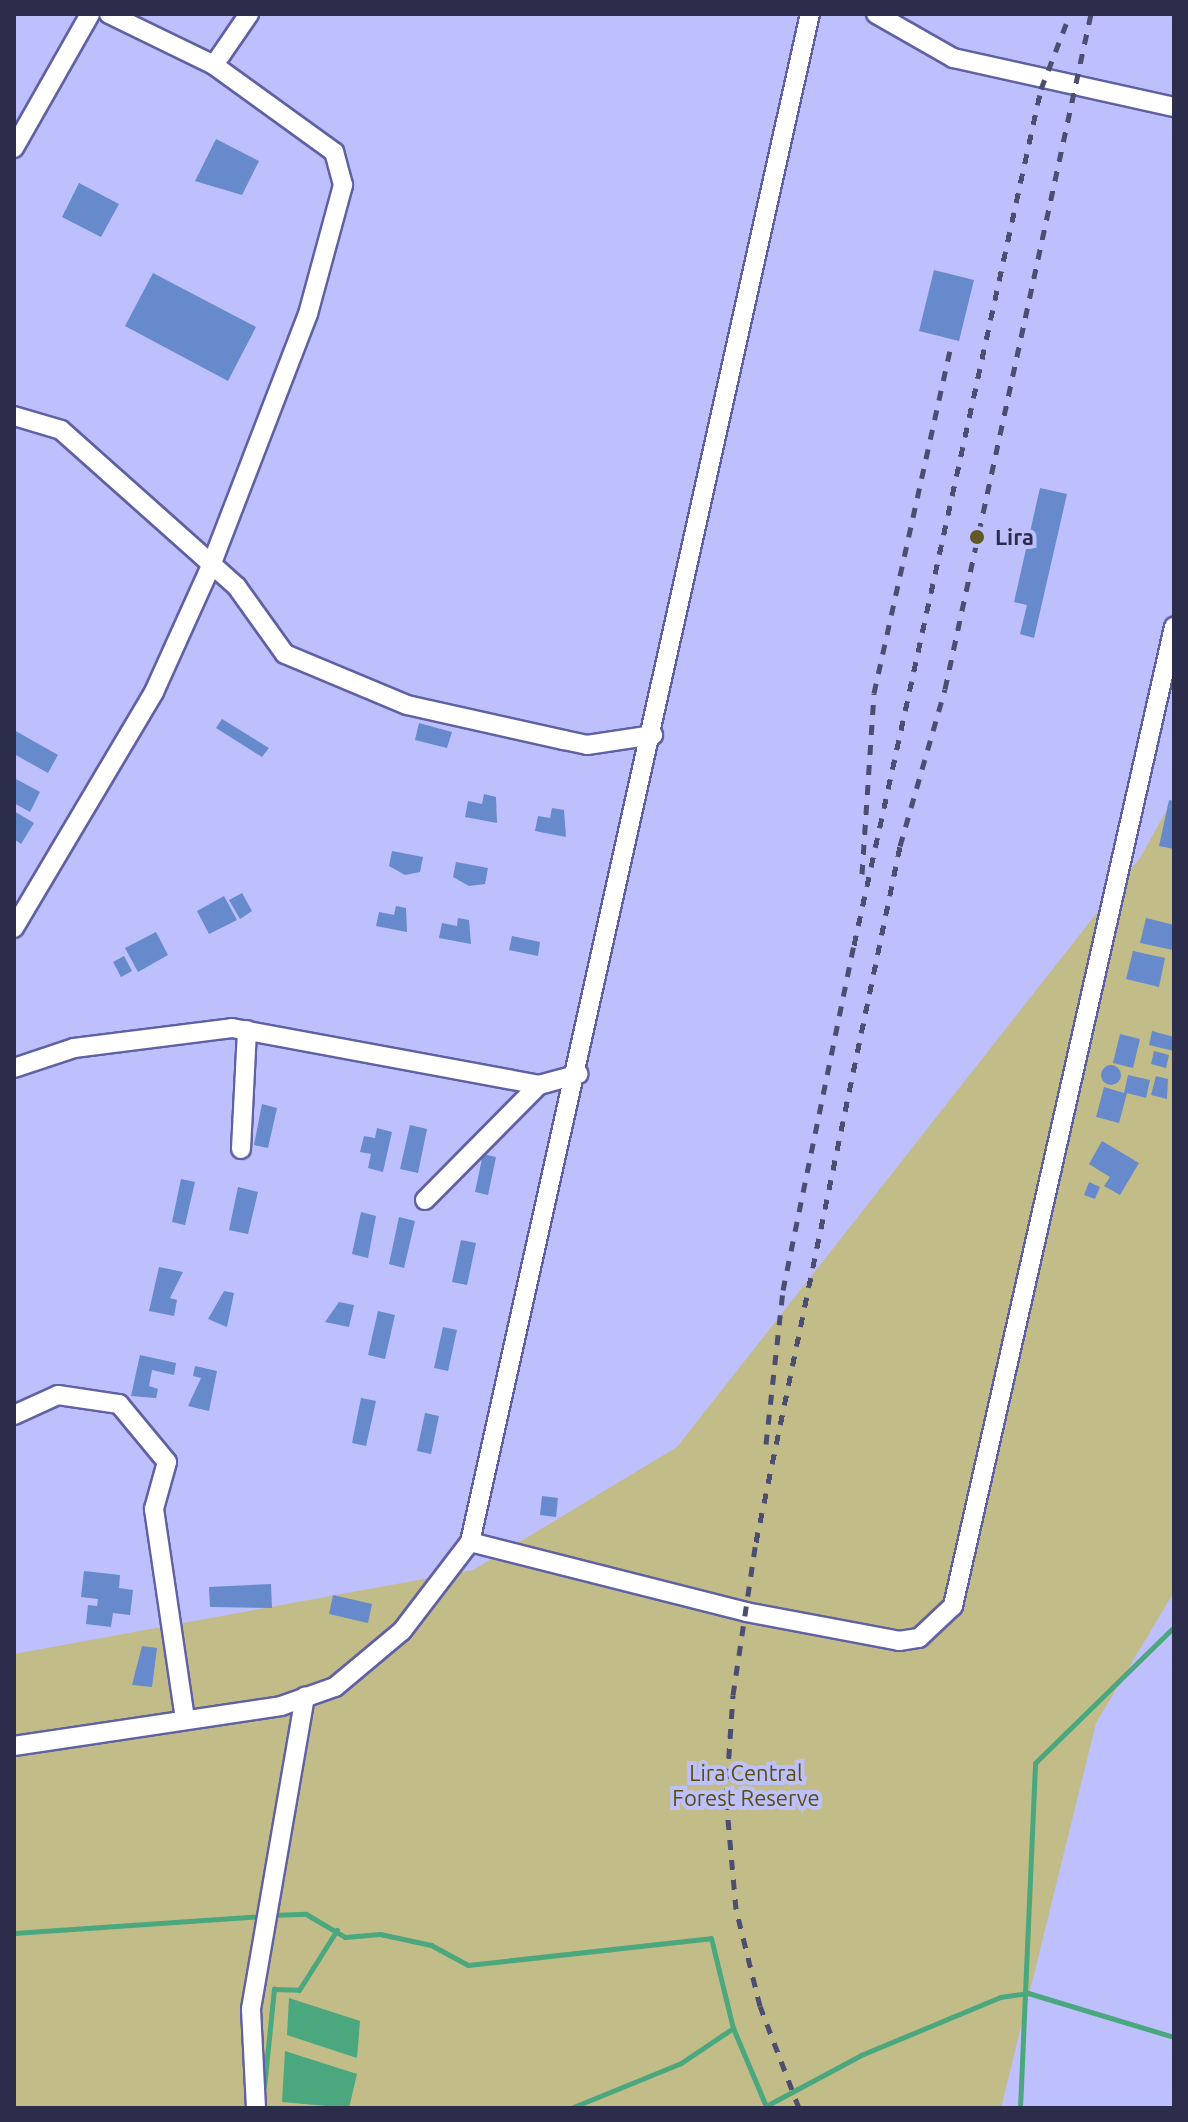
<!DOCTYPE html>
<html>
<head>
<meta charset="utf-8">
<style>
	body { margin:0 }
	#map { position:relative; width:1188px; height:2122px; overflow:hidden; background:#bdc0fd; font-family:Ubuntu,sans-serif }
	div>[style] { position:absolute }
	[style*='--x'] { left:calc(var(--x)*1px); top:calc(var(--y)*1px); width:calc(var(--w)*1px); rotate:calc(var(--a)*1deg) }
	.green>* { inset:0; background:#c2bc88 }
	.water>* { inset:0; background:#4aa77e }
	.stream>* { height:5px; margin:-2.5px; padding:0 2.5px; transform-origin:2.5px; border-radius:2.5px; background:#4aa77e }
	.building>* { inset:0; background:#668acb }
	.round { border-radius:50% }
	.roads { filter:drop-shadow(2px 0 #6060a5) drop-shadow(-2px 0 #6060a5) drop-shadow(0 2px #6060a5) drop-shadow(0 -2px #6060a5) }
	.street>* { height:18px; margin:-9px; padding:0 9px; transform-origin:9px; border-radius:9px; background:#fff }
	.rail>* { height:5px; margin-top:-2.5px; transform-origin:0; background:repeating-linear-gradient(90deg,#4b4d71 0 10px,transparent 0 20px) }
	.dots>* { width:22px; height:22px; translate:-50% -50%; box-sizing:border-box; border:4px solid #bdc0fd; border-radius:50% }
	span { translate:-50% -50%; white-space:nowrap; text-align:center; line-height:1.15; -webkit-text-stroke:8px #bdc0fd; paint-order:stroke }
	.poi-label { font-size:22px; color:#2c2d4b; font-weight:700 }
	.left { translate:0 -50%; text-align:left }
	.park-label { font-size:22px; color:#574f0a }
	.frame { position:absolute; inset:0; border:16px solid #2c2d4b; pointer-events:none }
</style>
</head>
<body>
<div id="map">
	<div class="green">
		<i style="clip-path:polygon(1174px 797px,1174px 1592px,1096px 1723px,1001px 2108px,14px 2108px,14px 1654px,473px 1570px,677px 1447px,1140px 858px)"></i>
	</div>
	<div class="water">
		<i style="clip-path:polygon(289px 1998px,360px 2021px,357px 2058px,287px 2035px)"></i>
		<i style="clip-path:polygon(285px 2051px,357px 2074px,349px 2108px,282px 2102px)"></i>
	</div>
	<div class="stream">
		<i style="--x:271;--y:1915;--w:35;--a:-2"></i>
		<i style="--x:306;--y:1914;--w:45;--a:30.5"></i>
		<i style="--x:345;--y:1937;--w:35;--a:-5"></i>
		<i style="--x:380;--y:1934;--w:52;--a:12.2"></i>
		<i style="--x:431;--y:1945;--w:42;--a:28.4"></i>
		<i style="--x:468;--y:1965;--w:244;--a:-6.3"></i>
		<i style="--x:711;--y:1938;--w:93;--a:76.3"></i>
		<i style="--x:733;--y:2028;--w:85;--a:67.1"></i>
		<i style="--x:766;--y:2106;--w:108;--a:-28.2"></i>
		<i style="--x:861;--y:2055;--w:151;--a:-22.6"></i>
		<i style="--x:1000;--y:1997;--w:28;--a:-8"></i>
		<i style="--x:1028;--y:1993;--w:152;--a:16.8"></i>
		<i style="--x:14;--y:1933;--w:248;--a:-3.9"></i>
		<i style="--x:264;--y:2087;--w:99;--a:-84.2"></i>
		<i style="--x:274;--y:1989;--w:25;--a:2"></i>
		<i style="--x:299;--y:1990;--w:71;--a:-57.7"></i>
		<i style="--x:571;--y:2108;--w:119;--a:-22.2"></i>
		<i style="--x:681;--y:2063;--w:63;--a:-33.9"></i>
		<i style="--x:1020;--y:2108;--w:345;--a:-87.5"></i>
		<i style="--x:1035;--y:1763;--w:194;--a:-44.4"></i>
	</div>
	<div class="building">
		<i style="clip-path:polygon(216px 139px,259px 161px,242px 195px,195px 181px)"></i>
		<i style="clip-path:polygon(79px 183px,119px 204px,101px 237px,62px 217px)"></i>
		<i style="clip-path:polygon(934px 270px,974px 280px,959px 341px,919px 331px)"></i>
		<i style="clip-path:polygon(153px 273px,256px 327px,228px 381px,125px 326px)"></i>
		<i style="clip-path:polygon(1040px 488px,1067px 494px,1034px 638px,1020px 634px,1027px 605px,1014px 602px)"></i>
		<i style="clip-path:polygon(222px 719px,269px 748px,262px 757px,216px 728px)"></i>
		<i style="clip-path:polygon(419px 723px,452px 732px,447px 748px,415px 740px)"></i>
		<i style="clip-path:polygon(14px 730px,58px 755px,48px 773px,14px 754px)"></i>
		<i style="clip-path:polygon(14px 778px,40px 792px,30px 812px,14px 803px)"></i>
		<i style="clip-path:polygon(484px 794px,496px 797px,497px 823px,465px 817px,468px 801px,482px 804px)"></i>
		<i style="clip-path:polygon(1169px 800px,1174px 801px,1174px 849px,1159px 846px)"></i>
		<i style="clip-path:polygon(552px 808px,564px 810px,566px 837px,535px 831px,538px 816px,550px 818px)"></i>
		<i style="clip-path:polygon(14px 811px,34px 823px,21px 844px,14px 839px)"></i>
		<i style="clip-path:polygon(392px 851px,423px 857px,420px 872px,405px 875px,389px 866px)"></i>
		<i style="clip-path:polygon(456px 862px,488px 868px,485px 884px,469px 886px,453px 877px)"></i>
		<i style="clip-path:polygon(242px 893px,252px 911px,240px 919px,229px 900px)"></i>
		<i style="clip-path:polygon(224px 896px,237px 920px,209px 934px,197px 911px)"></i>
		<i style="clip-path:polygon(396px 906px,406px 908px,407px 932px,376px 926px,379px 912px,394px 915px)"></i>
		<i style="clip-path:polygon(458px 918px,469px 920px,471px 944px,439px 938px,442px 923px,457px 926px)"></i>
		<i style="clip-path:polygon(1146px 918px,1174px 925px,1173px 950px,1140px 943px)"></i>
		<i style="clip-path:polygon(156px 932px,168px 955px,138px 972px,125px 948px)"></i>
		<i style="clip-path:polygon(512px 936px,540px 942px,538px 956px,509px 950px)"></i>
		<i style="clip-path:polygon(1133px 951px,1165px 958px,1159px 987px,1126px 979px)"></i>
		<i style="clip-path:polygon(124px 956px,132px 971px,121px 977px,113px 962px)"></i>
		<i style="clip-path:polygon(1152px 1031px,1174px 1037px,1174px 1051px,1149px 1045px)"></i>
		<i style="clip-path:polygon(1120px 1034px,1140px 1039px,1133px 1068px,1113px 1063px)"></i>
		<i style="clip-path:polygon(1154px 1051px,1169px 1055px,1166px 1068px,1151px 1064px)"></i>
		<i class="round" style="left:1101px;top:1065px;width:20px;height:20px"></i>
		<i style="clip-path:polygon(1128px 1075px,1150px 1080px,1146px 1098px,1127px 1093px,1119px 1123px,1096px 1117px,1104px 1087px,1124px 1093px)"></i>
		<i style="clip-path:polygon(1156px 1076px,1168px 1079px,1167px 1099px,1151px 1095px)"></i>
		<i style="clip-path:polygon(262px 1104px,277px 1108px,268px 1148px,254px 1145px)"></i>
		<i style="clip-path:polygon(410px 1125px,427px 1129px,418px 1173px,400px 1169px)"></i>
		<i style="clip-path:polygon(377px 1128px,392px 1132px,383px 1172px,368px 1168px,371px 1154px,360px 1152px,364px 1136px,375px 1138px)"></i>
		<i style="clip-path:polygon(1102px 1141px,1139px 1163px,1120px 1195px,1104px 1186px,1110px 1177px,1089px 1164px)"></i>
		<i style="clip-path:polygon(483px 1154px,496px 1157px,488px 1195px,475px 1192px)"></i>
		<i style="clip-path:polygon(181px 1179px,195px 1182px,185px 1225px,172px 1222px)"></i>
		<i style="clip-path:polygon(1089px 1182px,1100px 1187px,1095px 1199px,1084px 1195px)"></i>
		<i style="clip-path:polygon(238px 1187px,258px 1192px,248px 1234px,229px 1230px)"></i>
		<i style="clip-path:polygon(361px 1212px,376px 1216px,368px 1258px,352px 1254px)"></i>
		<i style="clip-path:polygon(399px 1217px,415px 1221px,404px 1268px,389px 1264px)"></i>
		<i style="clip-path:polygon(461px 1240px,476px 1243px,467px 1285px,452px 1282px)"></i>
		<i style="clip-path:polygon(159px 1267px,183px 1272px,170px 1298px,177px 1300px,174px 1316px,149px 1311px)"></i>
		<i style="clip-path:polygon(224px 1291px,234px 1293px,227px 1327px,208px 1319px)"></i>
		<i style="clip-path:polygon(339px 1302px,354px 1305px,349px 1327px,325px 1322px)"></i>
		<i style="clip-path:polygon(378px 1311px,395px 1315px,385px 1359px,368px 1355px)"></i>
		<i style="clip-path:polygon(443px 1327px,457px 1330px,448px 1371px,434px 1368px)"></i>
		<i style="clip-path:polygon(140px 1355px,176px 1363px,174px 1375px,152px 1370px,149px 1386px,158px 1389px,156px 1398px,131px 1396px)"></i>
		<i style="clip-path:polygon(195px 1366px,217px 1371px,209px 1411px,188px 1406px,201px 1378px,193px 1376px)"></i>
		<i style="clip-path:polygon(361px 1398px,376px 1401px,366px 1446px,352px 1443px)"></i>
		<i style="clip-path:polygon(425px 1413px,439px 1416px,431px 1454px,417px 1451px)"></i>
		<i style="clip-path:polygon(542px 1496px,558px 1498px,556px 1517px,540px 1515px)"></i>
		<i style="clip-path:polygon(84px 1571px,120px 1575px,119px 1588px,133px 1590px,130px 1615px,113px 1613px,111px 1627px,86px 1624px,88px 1605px,97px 1606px,98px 1599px,81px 1597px)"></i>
		<i style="clip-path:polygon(271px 1584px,272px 1608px,210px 1607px,209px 1587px)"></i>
		<i style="clip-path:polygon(333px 1595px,372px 1604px,368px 1623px,329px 1614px)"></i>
		<i style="clip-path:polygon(142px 1646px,157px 1648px,152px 1687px,132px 1685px)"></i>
	</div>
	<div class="roads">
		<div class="street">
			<i style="--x:109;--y:14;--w:117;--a:25.9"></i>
			<i style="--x:214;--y:65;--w:62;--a:-55.5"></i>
			<i style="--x:876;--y:14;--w:89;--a:29.7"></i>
			<i style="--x:953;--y:58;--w:226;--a:12.5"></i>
			<i style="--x:14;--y:148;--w:154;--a:-60.4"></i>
			<i style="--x:14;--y:416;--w:49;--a:16.6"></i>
			<i style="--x:61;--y:430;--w:236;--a:41.7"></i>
			<i style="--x:237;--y:587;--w:82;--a:54.4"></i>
			<i style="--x:285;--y:654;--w:132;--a:22.7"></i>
			<i style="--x:407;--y:705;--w:161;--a:12.6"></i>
			<i style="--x:564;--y:740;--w:24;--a:12"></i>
			<i style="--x:587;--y:745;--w:67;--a:-8.6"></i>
			<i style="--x:14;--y:928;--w:274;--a:-59.3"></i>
			<i style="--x:154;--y:692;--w:136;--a:-65.7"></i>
			<i style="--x:210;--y:568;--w:272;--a:-68.9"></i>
			<i style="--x:308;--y:314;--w:134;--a:-74.8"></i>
			<i style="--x:343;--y:185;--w:34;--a:-105"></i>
			<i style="--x:334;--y:152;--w:148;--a:-144.1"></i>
			<i style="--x:14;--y:1068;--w:63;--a:-18.4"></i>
			<i style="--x:74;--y:1048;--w:159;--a:-7.2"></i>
			<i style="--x:232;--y:1028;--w:312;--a:10.5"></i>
			<i style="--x:241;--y:1149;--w:119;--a:-87.1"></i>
			<i style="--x:425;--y:1200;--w:162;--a:-45.3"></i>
			<i style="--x:539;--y:1085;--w:41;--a:-15.4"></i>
			<i style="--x:14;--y:1415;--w:48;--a:-24.4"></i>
			<i style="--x:58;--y:1395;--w:62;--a:8.4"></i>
			<i style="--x:119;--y:1404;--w:75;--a:50.4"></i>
			<i style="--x:167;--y:1462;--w:49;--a:105.5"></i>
			<i style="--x:154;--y:1509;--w:213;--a:81.6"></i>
			<i style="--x:470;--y:1542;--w:285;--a:14.2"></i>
			<i style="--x:746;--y:1612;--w:156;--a:10.7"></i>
			<i style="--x:899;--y:1641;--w:20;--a:-9"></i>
			<i style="--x:919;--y:1638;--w:47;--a:-43.3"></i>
			<i style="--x:953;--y:1606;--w:1004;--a:-77.28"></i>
			<i style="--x:14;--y:1746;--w:270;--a:-8.5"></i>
			<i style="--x:281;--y:1706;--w:57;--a:-19.4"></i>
			<i style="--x:335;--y:1687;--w:87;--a:-39.9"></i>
			<i style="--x:402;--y:1631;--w:112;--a:-52.6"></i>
			<i style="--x:470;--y:1542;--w:1565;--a:-77.46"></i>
			<i style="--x:256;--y:2108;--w:99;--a:-92.9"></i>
			<i style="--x:251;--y:2009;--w:317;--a:-80.2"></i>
		</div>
	</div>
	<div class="rail">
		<i style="--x:862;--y:874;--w:181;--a:-86.2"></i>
		<i style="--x:874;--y:693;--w:350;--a:-77.5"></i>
		<i style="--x:766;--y:1444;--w:155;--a:-83.7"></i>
		<i style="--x:783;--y:1290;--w:352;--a:-78.4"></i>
		<i style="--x:854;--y:945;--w:876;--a:-77.68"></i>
		<i style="--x:1041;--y:89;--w:80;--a:-68.9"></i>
		<i style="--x:799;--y:2108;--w:109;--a:-110.9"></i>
		<i style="--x:760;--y:2006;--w:100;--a:-103.9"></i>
		<i style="--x:736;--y:1909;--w:111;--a:-95.1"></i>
		<i style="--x:726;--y:1798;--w:103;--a:-86.1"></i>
		<i style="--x:733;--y:1695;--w:155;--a:-81.5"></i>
		<i style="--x:756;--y:1542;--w:711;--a:-78.31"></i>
		<i style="--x:900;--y:846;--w:163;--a:-74"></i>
		<i style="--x:945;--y:689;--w:691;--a:-77.8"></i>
	</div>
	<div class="dots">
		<i style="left:977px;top:537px;background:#605925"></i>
	</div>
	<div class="poi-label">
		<span class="left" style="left:995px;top:537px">Lira</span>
	</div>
	<div class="park-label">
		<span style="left:746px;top:1785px">Lira Central<br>Forest Reserve</span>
	</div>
	<div class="frame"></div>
</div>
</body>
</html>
